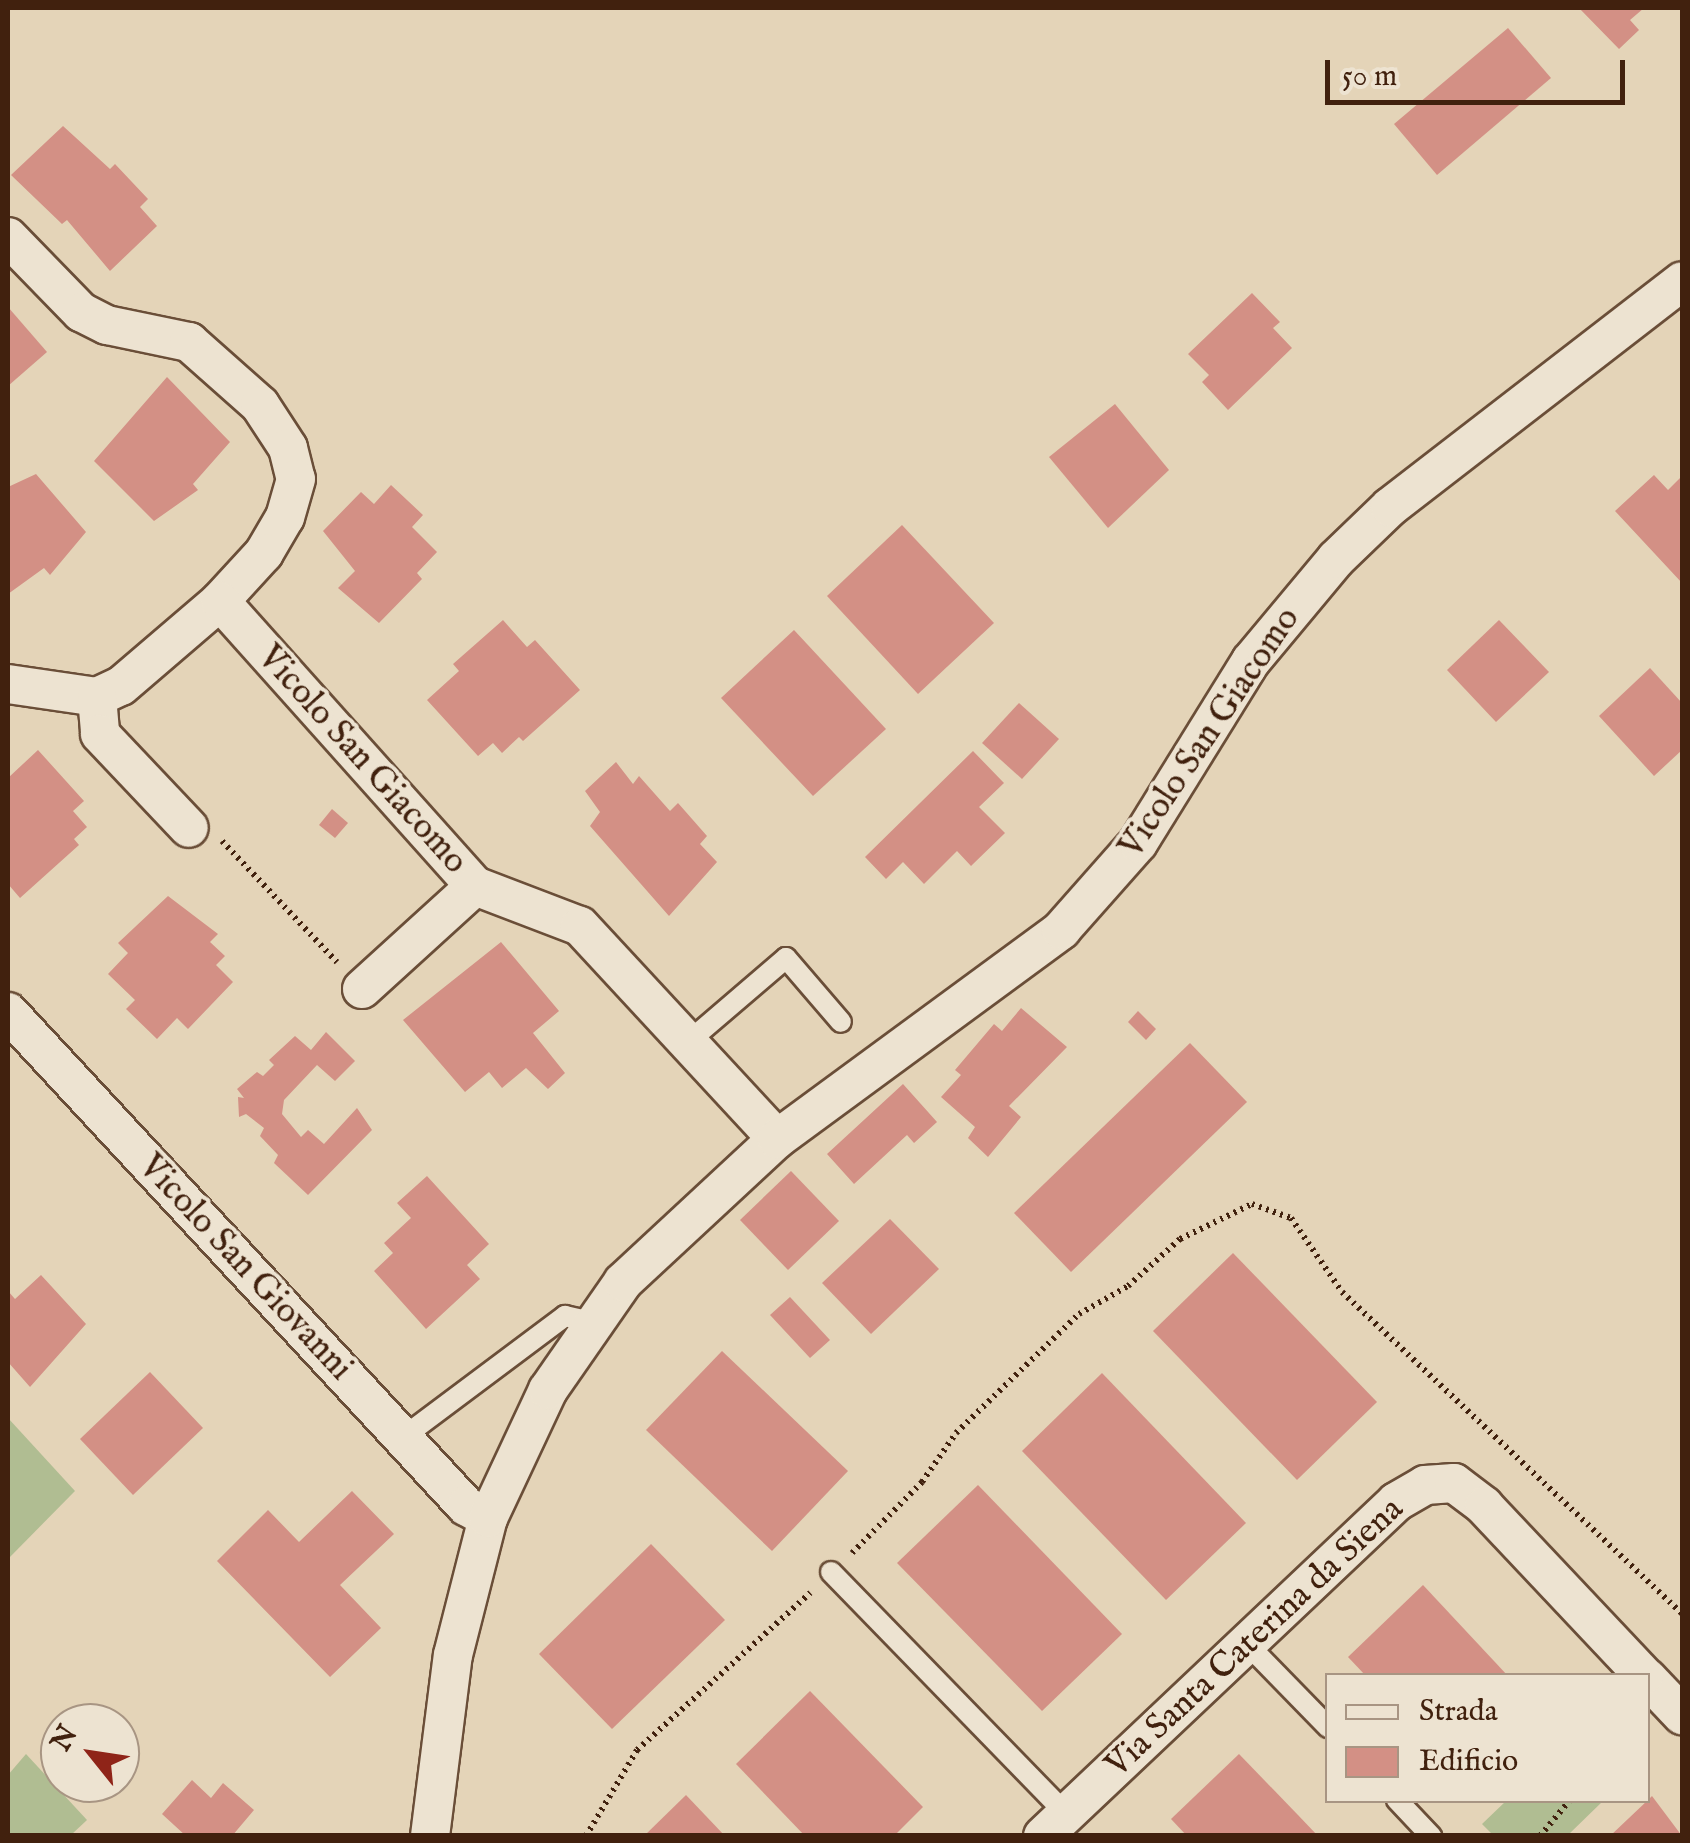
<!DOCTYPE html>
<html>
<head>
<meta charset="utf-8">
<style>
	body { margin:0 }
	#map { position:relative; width:1690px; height:1843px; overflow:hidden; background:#e4d4b8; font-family:"IM FELL English",serif }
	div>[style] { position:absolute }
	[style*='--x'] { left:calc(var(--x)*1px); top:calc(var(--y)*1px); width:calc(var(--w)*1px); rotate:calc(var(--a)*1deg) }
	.green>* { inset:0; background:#b0bd92 }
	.building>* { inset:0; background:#d39085 }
	.path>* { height:6px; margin-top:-3px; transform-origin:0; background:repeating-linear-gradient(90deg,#41210e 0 2.5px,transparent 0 7.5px) }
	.roads { filter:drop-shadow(2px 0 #6a4e38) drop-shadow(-2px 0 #6a4e38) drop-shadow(0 2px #6a4e38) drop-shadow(0 -2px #6a4e38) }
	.service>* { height:20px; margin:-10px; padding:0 10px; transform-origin:10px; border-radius:10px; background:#ede3d1 }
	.minor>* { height:38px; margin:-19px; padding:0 19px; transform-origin:19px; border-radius:19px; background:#ede3d1 }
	span { translate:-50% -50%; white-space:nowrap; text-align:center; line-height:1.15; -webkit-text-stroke:8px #ede3d1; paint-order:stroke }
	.street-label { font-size:35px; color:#41210e }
	.frame { position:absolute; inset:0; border:10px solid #41210e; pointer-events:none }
	.legend { position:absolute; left:1325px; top:1673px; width:325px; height:130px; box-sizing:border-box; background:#ede3d1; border:2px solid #a89583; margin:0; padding:12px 18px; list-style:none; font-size:30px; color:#41210e }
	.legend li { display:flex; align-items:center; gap:20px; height:50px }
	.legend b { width:50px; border:2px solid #a89583 }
	.north { position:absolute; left:40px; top:1703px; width:100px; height:100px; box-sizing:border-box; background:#ede3d1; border:2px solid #a89583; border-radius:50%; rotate:300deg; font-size:28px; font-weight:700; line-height:40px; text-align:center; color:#41210e }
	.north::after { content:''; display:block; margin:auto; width:35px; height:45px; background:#8f2418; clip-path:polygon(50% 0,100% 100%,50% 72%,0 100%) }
	.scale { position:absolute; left:1325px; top:60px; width:300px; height:45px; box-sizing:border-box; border:5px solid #41210e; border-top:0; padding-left:12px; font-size:30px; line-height:35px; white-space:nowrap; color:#41210e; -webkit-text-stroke:8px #ede3d1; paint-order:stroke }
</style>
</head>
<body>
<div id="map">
	<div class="green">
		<i style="clip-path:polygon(8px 1418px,75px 1491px,8px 1559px)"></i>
		<i style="clip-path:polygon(26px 1754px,87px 1820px,71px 1835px,8px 1835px,8px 1775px)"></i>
		<i style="clip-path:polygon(1506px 1801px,1506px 1800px,1603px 1801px,1568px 1835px,1493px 1835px,1482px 1824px)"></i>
	</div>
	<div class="building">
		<i style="clip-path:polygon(1579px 8px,1644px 8px,1630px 20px,1639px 30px,1619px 49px)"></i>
		<i style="clip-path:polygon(1508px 28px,1551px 78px,1437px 175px,1394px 124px)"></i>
		<i style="clip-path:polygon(63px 126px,110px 169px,115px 164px,148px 199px,140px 207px,157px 226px,110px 271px,67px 220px,62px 224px,11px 175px)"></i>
		<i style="clip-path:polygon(1252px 293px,1280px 322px,1273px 328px,1292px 348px,1228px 410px,1202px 382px,1209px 375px,1188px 354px)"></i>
		<i style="clip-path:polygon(8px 307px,47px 352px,8px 386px)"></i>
		<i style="clip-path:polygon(167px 377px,230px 442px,193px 484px,198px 490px,154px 521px,94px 461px)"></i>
		<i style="clip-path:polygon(1115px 404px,1169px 470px,1108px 528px,1049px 457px)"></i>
		<i style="clip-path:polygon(36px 474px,86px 532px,50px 575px,44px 568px,8px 594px,8px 487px)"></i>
		<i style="clip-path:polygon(1654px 475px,1668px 490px,1682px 476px,1682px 583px,1615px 511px)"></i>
		<i style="clip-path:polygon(391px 485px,423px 515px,412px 527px,437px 552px,417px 573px,422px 579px,379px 623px,338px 588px,355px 571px,323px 531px,361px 492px,374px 504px)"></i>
		<i style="clip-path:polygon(902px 525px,994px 623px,918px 694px,827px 596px)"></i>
		<i style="clip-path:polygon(503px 620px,527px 647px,535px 640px,580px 690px,523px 741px,519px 737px,502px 753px,493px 743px,478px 756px,427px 700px,459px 671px,453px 664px)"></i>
		<i style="clip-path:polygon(1499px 620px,1549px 672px,1496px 722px,1447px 670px)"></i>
		<i style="clip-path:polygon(794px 630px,886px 729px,813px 796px,721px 698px)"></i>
		<i style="clip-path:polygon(1650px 668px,1682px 703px,1682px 750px,1654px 776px,1599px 716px)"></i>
		<i style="clip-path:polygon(1019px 703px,1059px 739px,1022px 779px,982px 743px)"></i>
		<i style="clip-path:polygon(38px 750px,84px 801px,73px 811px,87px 827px,74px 839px,79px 845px,20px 898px,8px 884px,8px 778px)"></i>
		<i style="clip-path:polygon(973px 751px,1004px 783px,979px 807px,1005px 833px,971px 866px,957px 851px,924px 884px,903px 862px,886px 879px,865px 857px)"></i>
		<i style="clip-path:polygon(616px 762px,633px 784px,639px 776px,670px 811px,678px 803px,707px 836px,700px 844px,717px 862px,669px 916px,590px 826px,600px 812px,585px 791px)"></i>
		<i style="clip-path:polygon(332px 809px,348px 823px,335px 838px,319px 825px)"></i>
		<i style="clip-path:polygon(168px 896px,218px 934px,210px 942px,225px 956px,216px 965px,233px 982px,188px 1029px,177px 1018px,157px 1039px,126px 1009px,135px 1000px,108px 974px,128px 953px,118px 943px)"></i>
		<i style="clip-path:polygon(501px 942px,559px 1011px,533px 1033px,565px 1073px,548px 1089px,526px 1068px,502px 1088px,489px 1072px,465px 1092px,403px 1020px)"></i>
		<i style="clip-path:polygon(1021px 1008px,1067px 1047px,1009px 1106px,1021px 1117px,988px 1157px,968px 1138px,975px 1127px,941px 1097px,961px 1075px,955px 1070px,994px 1024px,1002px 1031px)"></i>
		<i style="clip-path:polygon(1138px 1011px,1156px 1029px,1146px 1040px,1128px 1022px)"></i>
		<i style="clip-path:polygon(326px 1032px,355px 1061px,335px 1081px,317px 1065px,284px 1100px,282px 1114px,301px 1137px,308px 1130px,324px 1144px,357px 1108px,372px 1130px,308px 1195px,274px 1163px,278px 1155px,260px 1136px,264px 1128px,246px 1114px,239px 1117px,238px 1097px,244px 1098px,237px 1089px,257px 1072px,263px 1076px,274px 1065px,269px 1060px,295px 1036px,311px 1050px)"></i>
		<i style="clip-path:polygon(1190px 1043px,1247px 1102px,1071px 1272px,1014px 1213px)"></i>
		<i style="clip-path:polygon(903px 1084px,937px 1122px,914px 1143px,907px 1135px,854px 1184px,827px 1154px)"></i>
		<i style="clip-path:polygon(791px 1171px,839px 1221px,788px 1270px,740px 1220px)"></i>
		<i style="clip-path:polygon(427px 1176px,489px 1244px,467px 1265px,480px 1279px,426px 1329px,374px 1271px,393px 1253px,384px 1243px,411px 1218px,397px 1203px)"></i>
		<i style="clip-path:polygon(890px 1219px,939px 1269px,871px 1334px,822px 1283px)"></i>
		<i style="clip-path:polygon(1233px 1253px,1377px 1402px,1297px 1480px,1153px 1331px)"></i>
		<i style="clip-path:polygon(41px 1275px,86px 1324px,30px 1387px,8px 1362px,8px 1291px,15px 1299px)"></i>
		<i style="clip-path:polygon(790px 1297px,830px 1340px,810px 1358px,770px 1315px)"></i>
		<i style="clip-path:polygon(722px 1351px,848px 1471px,772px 1551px,646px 1430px)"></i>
		<i style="clip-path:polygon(150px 1372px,203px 1428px,133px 1495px,80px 1439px)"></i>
		<i style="clip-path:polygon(1102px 1373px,1246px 1523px,1166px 1600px,1022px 1451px)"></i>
		<i style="clip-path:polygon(978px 1485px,1122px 1634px,1042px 1711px,897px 1563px)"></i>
		<i style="clip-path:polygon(352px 1491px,394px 1534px,340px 1585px,381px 1628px,330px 1677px,217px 1561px,268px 1510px,299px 1542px)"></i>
		<i style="clip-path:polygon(651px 1544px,725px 1620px,612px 1729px,539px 1654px)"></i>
		<i style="clip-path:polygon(1423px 1585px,1508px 1676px,1366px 1676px,1348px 1657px)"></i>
		<i style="clip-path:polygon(810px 1691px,923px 1807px,894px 1836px,805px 1836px,736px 1764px)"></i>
		<i style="clip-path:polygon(1239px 1754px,1297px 1814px,1318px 1836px,1187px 1836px,1171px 1819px)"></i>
		<i style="clip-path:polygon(192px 1780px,211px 1798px,223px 1783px,254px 1810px,232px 1836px,186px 1836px,162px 1814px)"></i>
		<i style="clip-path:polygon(686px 1795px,725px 1836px,644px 1836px)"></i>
		<i style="clip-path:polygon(1652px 1796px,1682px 1836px,1610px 1836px,1648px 1800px)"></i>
	</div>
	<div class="path">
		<i style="--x:222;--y:841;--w:167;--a:46.5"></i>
		<i style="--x:852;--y:1553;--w:100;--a:-45.4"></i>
		<i style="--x:922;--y:1482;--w:60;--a:-55.2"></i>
		<i style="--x:956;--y:1433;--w:171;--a:-44.1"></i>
		<i style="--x:1079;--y:1314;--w:56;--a:-29.7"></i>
		<i style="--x:1128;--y:1286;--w:70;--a:-42.1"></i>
		<i style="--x:1180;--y:1239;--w:80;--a:-25.9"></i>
		<i style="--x:1252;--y:1204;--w:41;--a:19.7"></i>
		<i style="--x:1291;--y:1218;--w:90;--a:55.4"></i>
		<i style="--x:1342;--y:1292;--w:468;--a:43.4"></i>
		<i style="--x:586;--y:1836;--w:100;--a:-59.3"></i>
		<i style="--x:637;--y:1750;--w:234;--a:-42.2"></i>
		<i style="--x:1540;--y:1836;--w:47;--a:-50.2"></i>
	</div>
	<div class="roads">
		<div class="service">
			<i style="--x:688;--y:1042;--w:129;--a:-40.6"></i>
			<i style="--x:786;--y:958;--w:84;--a:49.3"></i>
			<i style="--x:402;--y:1438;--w:204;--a:-36.8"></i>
			<i style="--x:565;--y:1316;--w:27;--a:13"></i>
			<i style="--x:831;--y:1572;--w:337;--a:45.8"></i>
			<i style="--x:1248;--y:1645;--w:115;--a:45.7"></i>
			<i style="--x:1397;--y:1800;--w:50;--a:46.6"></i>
		</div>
		<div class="minor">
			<i style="--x:8;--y:237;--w:105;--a:45.8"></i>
			<i style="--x:81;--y:312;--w:29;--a:27"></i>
			<i style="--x:107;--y:325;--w:84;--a:11.7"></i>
			<i style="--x:189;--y:342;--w:95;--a:41.6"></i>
			<i style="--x:260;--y:405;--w:51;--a:56.9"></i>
			<i style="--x:288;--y:448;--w:32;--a:76"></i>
			<i style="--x:296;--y:479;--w:40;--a:106"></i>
			<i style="--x:285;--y:517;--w:42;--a:120.3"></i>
			<i style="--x:264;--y:553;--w:65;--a:132.5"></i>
			<i style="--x:8;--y:684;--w:90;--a:8.3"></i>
			<i style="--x:97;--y:697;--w:26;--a:-25"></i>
			<i style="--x:121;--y:686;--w:130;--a:-40.6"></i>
			<i style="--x:220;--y:601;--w:382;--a:48.2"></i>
			<i style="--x:475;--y:886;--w:112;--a:20.9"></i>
			<i style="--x:580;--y:926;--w:290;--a:47.2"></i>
			<i style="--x:97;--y:697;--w:37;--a:85"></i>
			<i style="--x:100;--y:734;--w:129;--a:46.6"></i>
			<i style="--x:362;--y:989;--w:153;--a:-42.3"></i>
			<i style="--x:8;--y:1012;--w:674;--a:47.17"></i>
			<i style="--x:466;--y:1506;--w:25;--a:29"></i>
			<i style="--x:1648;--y:1679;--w:50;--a:46.6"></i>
			<i style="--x:430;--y:1836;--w:182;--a:-82.8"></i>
			<i style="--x:453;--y:1655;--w:141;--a:-75.7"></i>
			<i style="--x:488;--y:1518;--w:141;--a:-64.9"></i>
			<i style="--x:548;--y:1390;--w:131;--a:-55.2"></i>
			<i style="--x:623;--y:1282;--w:210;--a:-42.9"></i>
			<i style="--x:777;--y:1139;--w:353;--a:-36.3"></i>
			<i style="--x:1061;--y:930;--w:116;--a:-48.5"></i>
			<i style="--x:1138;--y:843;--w:214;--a:-58.2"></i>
			<i style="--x:1251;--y:661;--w:133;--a:-50.2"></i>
			<i style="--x:1336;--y:559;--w:75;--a:-43.9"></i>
			<i style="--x:1390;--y:507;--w:369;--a:-37.7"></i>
			<i style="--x:1043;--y:1836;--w:486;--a:-43.4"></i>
			<i style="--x:1396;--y:1502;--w:34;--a:-30"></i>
			<i style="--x:1425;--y:1485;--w:29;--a:-4"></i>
			<i style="--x:1454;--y:1483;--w:38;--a:37"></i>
			<i style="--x:1484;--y:1506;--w:233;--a:46.7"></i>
		</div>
	</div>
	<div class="street-label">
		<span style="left:1210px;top:733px;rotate:-56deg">Vicolo San Giacomo</span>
		<span style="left:362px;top:760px;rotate:48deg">Vicolo San Giacomo</span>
		<span style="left:245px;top:1268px;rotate:47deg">Vicolo San Giovanni</span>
		<span style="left:1255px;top:1638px;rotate:-43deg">Via Santa Caterina da Siena</span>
	</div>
	<div class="frame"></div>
	<ul class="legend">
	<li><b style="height:12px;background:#ede3d1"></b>Strada</li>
	<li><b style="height:28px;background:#d39085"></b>Edificio</li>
	</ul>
	<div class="north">N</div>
	<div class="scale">50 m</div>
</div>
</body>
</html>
